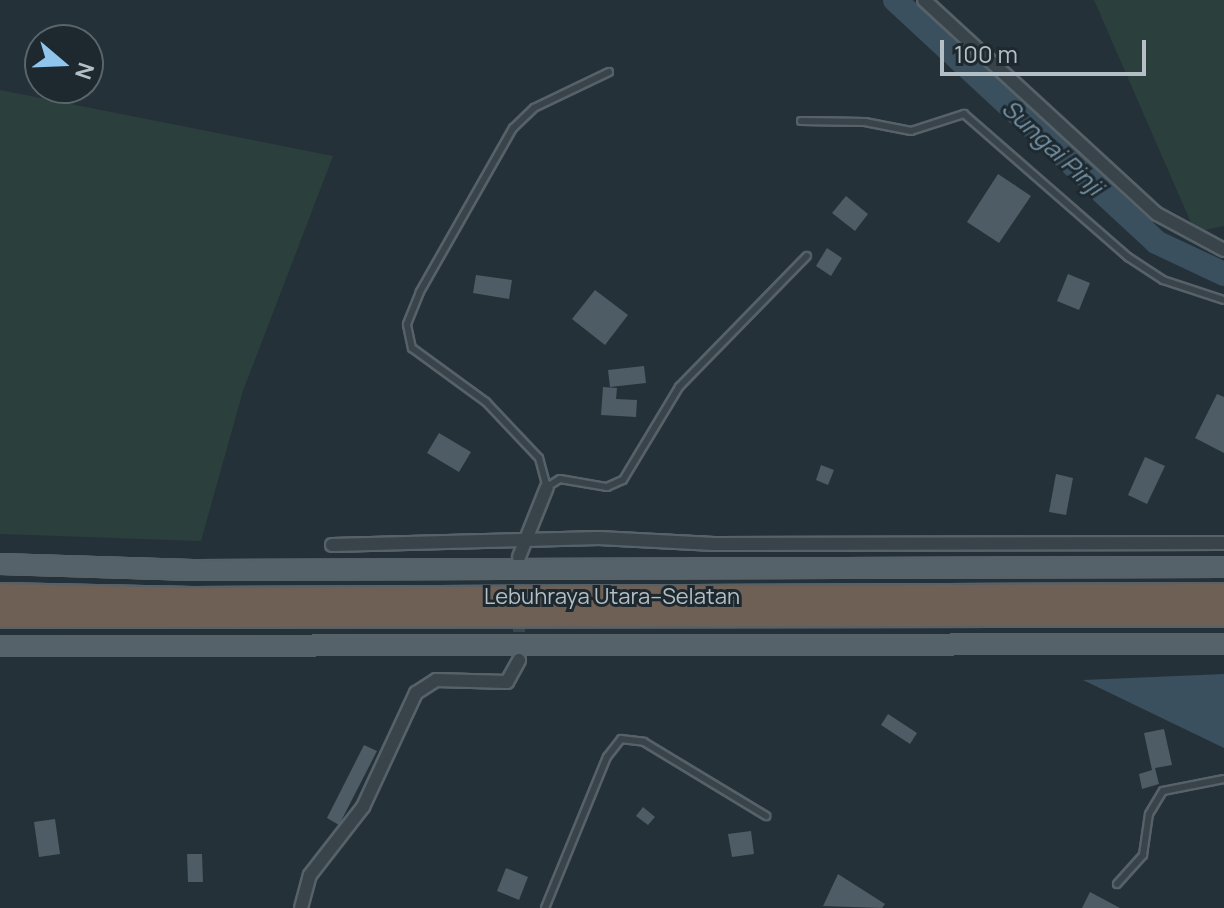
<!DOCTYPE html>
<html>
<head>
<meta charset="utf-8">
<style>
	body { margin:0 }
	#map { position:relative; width:1224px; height:908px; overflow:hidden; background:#253139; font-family:Manrope,sans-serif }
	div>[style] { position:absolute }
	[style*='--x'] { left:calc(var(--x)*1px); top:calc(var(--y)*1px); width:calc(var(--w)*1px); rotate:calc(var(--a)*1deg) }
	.green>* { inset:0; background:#2b3f3c }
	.water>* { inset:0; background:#3a505f }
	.river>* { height:24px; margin:-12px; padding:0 12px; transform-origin:12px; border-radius:12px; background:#3a505f }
	.building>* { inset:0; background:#4e5c65 }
	.street-tunnel>* { height:12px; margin-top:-6px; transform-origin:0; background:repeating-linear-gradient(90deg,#3a464e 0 12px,transparent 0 18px) }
	.roads { filter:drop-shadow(2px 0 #566168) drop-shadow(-2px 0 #566168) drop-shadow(0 2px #566168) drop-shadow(0 -2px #566168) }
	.lane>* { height:6px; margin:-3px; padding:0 3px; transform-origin:3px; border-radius:3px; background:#38434a }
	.street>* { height:12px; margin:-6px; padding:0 6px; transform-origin:6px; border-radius:6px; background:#38434a }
	.primary>* { height:18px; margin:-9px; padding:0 9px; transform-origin:9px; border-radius:9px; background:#56626a }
	.highway>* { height:22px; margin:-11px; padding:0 11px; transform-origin:11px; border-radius:11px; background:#6f6056 }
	span { translate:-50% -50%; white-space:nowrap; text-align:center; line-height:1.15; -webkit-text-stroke:6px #1d282f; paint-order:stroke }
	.street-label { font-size:22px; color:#b4bec5 }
	.water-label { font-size:24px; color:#7794a6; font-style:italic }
	.north { position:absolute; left:24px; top:24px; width:80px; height:80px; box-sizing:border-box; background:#1d282f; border:2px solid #59646b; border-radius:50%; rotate:109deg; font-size:22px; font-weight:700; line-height:32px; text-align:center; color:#b4bec5 }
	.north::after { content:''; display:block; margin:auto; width:28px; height:36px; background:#90c6ee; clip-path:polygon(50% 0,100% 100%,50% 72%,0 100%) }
	.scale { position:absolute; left:940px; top:40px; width:206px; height:36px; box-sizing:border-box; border:4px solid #b4bec5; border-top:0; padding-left:10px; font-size:24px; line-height:28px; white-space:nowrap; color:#b4bec5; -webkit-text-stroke:6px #1d282f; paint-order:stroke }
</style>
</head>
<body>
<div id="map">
	<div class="green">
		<i style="clip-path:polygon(1094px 0,1224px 0,1224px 226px,1195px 232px)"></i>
		<i style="clip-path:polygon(0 90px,333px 156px,243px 391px,201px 541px,0 534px)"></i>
	</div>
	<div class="water">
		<i style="clip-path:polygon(1224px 674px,1224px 748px,1083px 680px)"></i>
	</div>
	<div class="river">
		<i style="--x:895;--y:0;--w:356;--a:42.8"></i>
		<i style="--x:1156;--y:242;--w:75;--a:25.2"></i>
	</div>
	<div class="building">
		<i style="clip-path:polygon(998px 174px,1031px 196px,999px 243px,967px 222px)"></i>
		<i style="clip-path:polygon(846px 196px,868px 214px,855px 231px,832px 213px)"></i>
		<i style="clip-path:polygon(827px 248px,842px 258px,831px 276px,816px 266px)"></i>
		<i style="clip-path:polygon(1068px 274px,1090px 283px,1079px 310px,1057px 301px)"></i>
		<i style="clip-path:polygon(476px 275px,512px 280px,509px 299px,473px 293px)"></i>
		<i style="clip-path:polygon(595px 290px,628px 315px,605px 345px,572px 319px)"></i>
		<i style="clip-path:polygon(644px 366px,646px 383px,610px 387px,608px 370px)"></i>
		<i style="clip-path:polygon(603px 387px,617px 388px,616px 399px,637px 400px,636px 417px,601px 415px)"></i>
		<i style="clip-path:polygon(1217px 394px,1224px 397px,1224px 453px,1195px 438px)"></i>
		<i style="clip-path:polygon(439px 433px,471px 452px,459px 472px,427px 453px)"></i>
		<i style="clip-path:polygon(1145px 457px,1165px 466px,1147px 504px,1128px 495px)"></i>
		<i style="clip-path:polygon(821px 465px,834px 470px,828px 485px,816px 480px)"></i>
		<i style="clip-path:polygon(1056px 474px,1073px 478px,1066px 515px,1049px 512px)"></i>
		<i style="clip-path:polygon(888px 714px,917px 733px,910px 744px,881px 725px)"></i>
		<i style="clip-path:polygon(1164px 729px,1172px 765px,1155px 768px,1159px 784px,1142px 789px,1139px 774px,1152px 770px,1144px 733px)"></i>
		<i style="clip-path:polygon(364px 745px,377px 751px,339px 825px,327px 818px)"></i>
		<i style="clip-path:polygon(643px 807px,655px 817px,648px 825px,636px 816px)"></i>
		<i style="clip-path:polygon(55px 819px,60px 854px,39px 857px,34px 822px)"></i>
		<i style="clip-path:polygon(751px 831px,754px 854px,732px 857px,728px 834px)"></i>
		<i style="clip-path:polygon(187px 854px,202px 854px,203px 882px,188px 882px)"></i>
		<i style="clip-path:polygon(506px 868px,528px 877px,519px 900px,497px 891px)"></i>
		<i style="clip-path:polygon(838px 874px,885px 904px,882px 908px,823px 906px)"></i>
		<i style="clip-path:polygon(1090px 892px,1120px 908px,1082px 908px)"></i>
	</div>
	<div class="street-tunnel">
		<i style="--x:519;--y:650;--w:85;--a:-90"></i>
	</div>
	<div class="roads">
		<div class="lane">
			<i style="--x:609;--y:72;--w:83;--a:154.4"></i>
			<i style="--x:534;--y:108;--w:29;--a:136"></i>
			<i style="--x:513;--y:128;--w:189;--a:119.6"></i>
			<i style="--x:420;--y:292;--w:35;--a:112"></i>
			<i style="--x:407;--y:325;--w:24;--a:78"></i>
			<i style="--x:412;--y:348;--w:92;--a:36.1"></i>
			<i style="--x:486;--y:402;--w:77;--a:46.6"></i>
			<i style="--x:539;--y:458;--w:30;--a:75"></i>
			<i style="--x:547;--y:487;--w:15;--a:-32"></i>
			<i style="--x:560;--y:479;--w:48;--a:9.7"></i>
			<i style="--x:607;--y:487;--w:17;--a:-24"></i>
			<i style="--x:623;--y:480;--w:109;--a:-58.9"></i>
			<i style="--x:679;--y:387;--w:183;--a:-45.7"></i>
			<i style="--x:801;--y:121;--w:64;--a:0.9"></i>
			<i style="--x:865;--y:122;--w:47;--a:11.1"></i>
			<i style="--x:911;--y:131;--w:56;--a:-17.8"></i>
			<i style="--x:964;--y:114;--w:218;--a:41.1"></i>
			<i style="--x:1128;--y:257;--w:42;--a:33.3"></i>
			<i style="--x:1163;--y:280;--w:64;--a:18.2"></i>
			<i style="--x:1117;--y:884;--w:39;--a:-48"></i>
			<i style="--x:1143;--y:855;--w:41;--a:-81.7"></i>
			<i style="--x:1149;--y:814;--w:27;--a:-59"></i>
			<i style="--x:1163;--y:791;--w:62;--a:-11.1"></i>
			<i style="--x:545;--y:908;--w:163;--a:-67.7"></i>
			<i style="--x:607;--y:757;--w:23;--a:-52"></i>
			<i style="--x:621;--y:739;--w:23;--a:7"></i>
			<i style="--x:644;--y:742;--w:143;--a:31.2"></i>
		</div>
		<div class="street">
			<i style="--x:924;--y:0;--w:316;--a:42.6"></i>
			<i style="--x:1157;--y:214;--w:76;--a:28.2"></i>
			<i style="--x:332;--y:545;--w:267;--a:-1.5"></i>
			<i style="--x:599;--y:538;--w:115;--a:3"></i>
			<i style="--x:714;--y:544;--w:510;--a:-0.11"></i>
			<i style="--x:519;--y:557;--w:75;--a:-68.2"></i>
			<i style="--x:301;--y:908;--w:34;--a:-75"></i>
			<i style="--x:310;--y:875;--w:86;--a:-52.1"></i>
			<i style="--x:363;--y:807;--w:126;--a:-65.1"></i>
			<i style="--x:416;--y:693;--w:24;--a:-33"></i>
			<i style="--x:436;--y:680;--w:71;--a:1.6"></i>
			<i style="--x:507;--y:682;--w:25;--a:-61"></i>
		</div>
		<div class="primary">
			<i style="--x:0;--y:564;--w:193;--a:1.8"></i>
			<i style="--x:193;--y:570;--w:1031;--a:-0.17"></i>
			<i style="--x:0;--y:646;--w:1224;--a:-0.09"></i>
		</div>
		<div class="highway">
			<i style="--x:0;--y:595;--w:192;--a:1.2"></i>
			<i style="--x:192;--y:599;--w:1032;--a:-0.22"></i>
			<i style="--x:0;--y:616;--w:1224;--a:-0.05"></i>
		</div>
	</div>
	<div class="street-label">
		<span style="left:612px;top:597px">Lebuhraya Utara–Selatan</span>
	</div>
	<div class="water-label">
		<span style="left:1053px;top:147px;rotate:43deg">Sungai Pinji</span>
	</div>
	<div class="north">N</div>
	<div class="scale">100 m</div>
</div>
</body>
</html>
